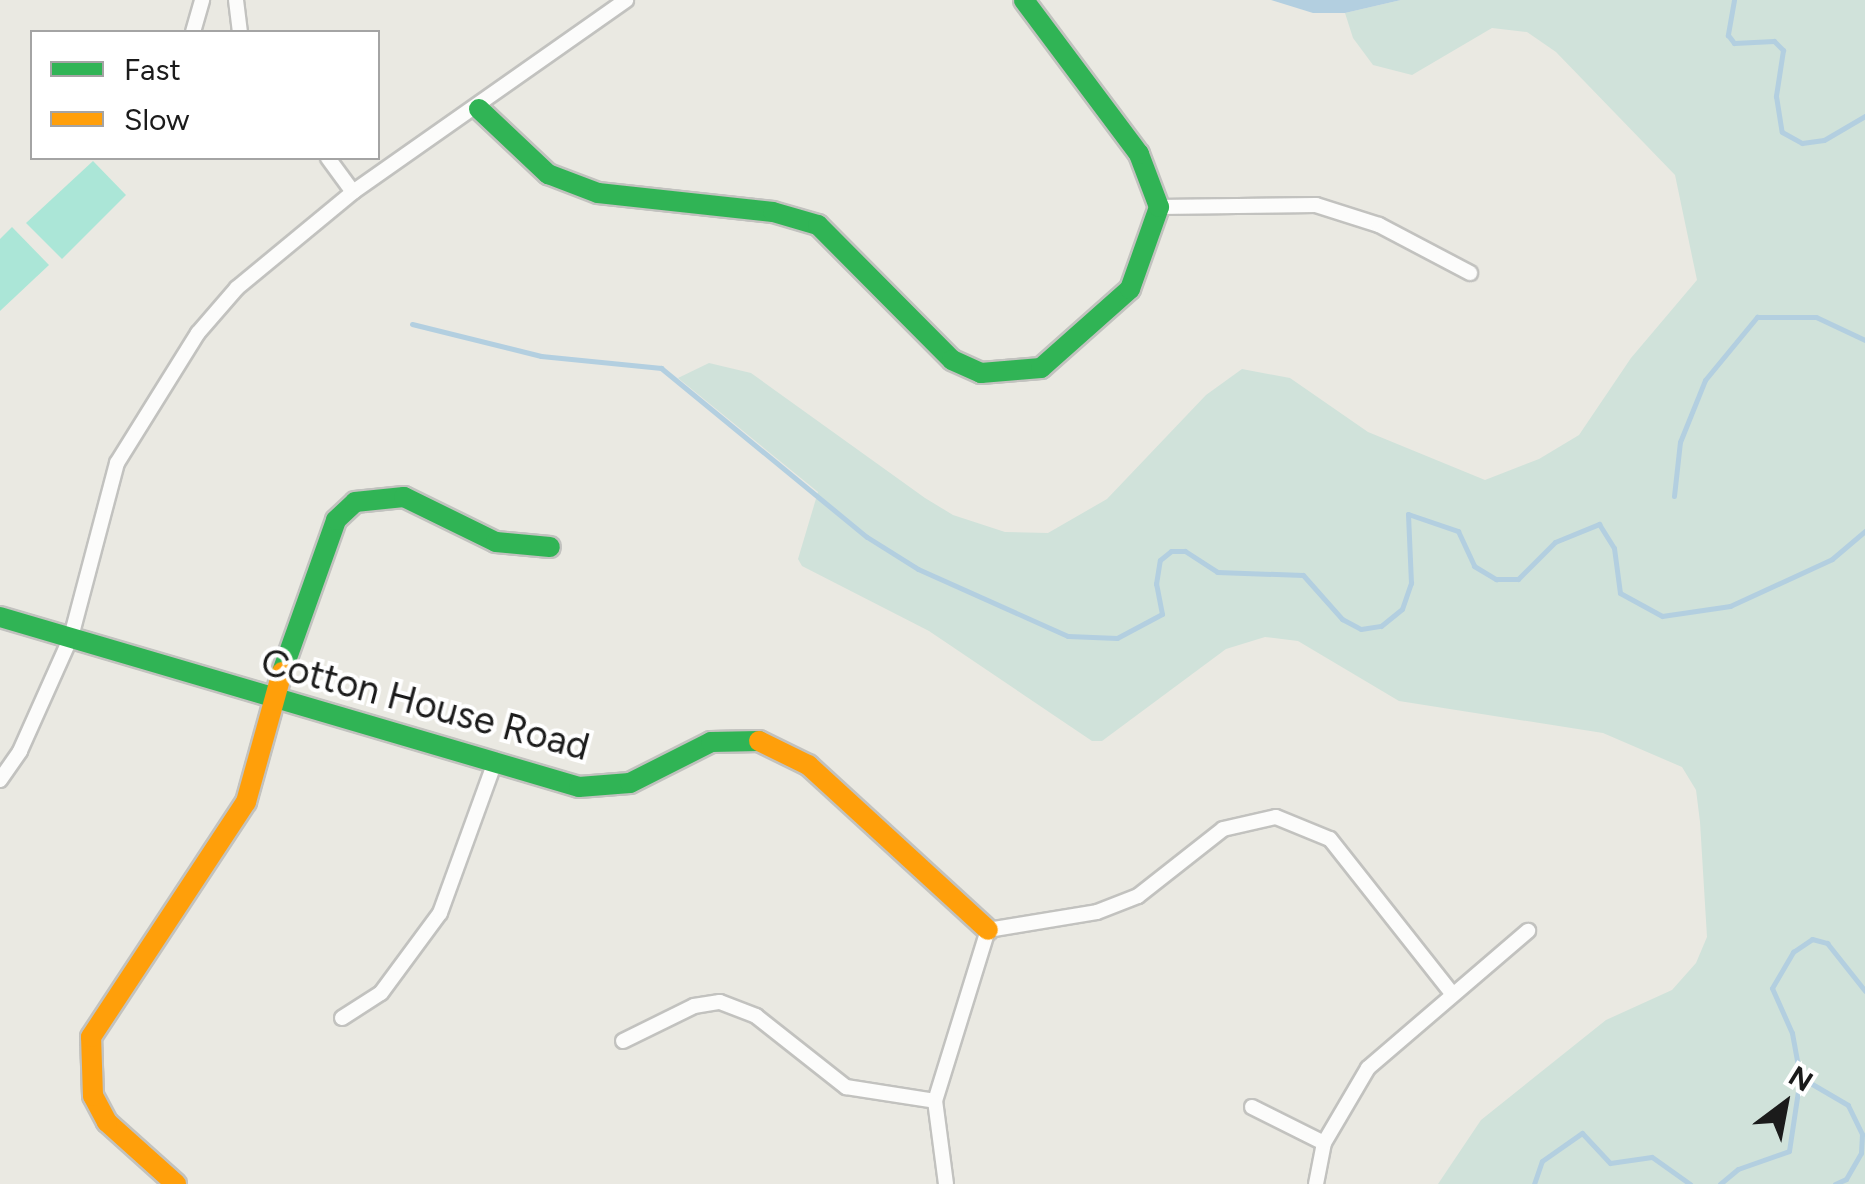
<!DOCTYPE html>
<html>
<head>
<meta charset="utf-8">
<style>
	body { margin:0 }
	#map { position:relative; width:1865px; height:1184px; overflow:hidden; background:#eae9e2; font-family:Figtree,sans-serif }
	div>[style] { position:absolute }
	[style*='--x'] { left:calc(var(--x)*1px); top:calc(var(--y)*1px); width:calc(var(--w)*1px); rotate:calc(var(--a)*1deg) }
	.wetland>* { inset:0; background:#d0e2da }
	.pitch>* { inset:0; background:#abe6d7 }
	.water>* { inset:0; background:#b3cfe0 }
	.stream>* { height:5px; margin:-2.5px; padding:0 2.5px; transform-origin:2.5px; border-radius:2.5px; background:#b3cfe0 }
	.roads { filter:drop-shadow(2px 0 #c2c2bf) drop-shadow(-2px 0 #c2c2bf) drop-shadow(0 2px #c2c2bf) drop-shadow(0 -2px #c2c2bf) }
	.street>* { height:14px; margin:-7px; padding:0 7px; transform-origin:7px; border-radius:7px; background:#fcfcfb }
	.fast>* { height:20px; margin:-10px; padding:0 10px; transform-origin:10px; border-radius:10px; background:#30b455 }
	.slow>* { height:20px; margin:-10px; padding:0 10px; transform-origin:10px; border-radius:10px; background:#ff9f0a }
	span { translate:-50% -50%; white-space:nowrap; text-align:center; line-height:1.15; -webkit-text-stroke:8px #fff; paint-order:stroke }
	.street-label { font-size:38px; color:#1b1b1b }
	.legend { position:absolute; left:30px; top:30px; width:350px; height:130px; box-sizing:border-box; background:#fff; border:2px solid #a4a4a4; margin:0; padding:12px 18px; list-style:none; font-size:30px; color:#1b1b1b }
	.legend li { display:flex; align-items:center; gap:20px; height:50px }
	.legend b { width:50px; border:2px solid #a4a4a4 }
	.north { position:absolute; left:1735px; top:1054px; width:100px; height:100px; -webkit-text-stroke:8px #fff; paint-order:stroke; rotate:32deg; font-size:28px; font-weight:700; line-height:40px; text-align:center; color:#1b1b1b }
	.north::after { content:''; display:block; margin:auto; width:35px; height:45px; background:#1b1b1b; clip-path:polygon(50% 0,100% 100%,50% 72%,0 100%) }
</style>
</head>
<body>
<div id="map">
	<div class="wetland">
		<i style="clip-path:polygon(1401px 0,1865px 0,1865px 1184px,1438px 1184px,1481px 1120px,1606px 1020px,1672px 990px,1696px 963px,1707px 937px,1700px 822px,1696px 790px,1682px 767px,1603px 733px,1399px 701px,1298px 641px,1265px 637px,1226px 649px,1102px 741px,1092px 741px,929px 631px,802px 566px,798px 559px,818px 492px,678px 378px,709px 363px,751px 373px,925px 498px,953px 515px,1005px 532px,1048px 533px,1107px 499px,1206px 395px,1242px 369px,1290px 378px,1368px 432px,1485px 480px,1539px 459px,1579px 435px,1631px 358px,1697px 280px,1675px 175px,1556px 52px,1527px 32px,1492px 28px,1412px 75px,1373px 65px,1353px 38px,1345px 13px)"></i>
	</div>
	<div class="pitch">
		<i style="clip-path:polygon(93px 161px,126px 195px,62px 259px,26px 223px)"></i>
		<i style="clip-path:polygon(12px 227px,49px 265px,0 311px,0 239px)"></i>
	</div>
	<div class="water">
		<i style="clip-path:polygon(1271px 0,1401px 0,1345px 13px,1313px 13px)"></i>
	</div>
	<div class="stream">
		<i style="--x:1734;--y:0;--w:36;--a:100"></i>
		<i style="--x:1728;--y:35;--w:10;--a:53"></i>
		<i style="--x:1734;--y:43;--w:40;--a:-2.9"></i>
		<i style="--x:1774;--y:41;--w:13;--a:45"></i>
		<i style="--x:1783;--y:50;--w:47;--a:98.7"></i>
		<i style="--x:1776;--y:96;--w:36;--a:81"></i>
		<i style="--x:1782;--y:132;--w:23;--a:29"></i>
		<i style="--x:1802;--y:143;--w:22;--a:-8"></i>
		<i style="--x:1824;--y:140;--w:48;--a:-30.3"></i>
		<i style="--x:412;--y:324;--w:133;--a:13.9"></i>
		<i style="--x:541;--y:356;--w:121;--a:5.7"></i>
		<i style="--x:661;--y:368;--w:266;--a:39.4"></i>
		<i style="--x:867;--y:537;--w:60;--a:32.1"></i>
		<i style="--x:918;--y:569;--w:164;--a:24.1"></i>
		<i style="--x:1068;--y:636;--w:49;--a:2.3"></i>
		<i style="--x:1117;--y:638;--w:51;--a:-28.1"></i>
		<i style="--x:1162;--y:614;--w:31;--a:-101"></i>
		<i style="--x:1156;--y:584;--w:24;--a:-81"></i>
		<i style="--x:1160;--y:560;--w:14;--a:-39"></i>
		<i style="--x:1171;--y:551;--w:14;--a:0"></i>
		<i style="--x:1185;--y:551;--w:38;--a:33"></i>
		<i style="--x:1217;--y:572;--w:86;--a:2"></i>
		<i style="--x:1303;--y:575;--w:59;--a:48.4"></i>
		<i style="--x:1342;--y:619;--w:21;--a:28"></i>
		<i style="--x:1361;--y:629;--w:20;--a:-9"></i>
		<i style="--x:1381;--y:626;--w:27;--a:-39"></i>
		<i style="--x:1402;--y:609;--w:28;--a:-71"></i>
		<i style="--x:1411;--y:583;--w:69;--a:-92.5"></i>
		<i style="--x:1408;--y:514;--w:53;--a:18.8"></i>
		<i style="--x:1458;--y:531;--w:38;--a:65"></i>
		<i style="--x:1474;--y:566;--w:26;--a:31"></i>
		<i style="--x:1496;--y:579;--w:22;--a:0"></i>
		<i style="--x:1518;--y:579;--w:52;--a:-45"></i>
		<i style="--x:1555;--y:542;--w:48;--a:-22.2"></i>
		<i style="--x:1599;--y:524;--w:28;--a:58"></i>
		<i style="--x:1614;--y:548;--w:45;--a:82.4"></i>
		<i style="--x:1620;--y:593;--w:48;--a:28.7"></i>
		<i style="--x:1662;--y:616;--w:69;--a:-8.4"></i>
		<i style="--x:1730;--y:606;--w:112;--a:-24.7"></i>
		<i style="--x:1832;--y:559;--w:43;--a:-40.3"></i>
		<i style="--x:1674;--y:496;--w:54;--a:-83.7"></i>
		<i style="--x:1680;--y:442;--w:67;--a:-68"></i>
		<i style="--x:1705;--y:380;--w:82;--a:-50.5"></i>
		<i style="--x:1757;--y:317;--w:59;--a:0"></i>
		<i style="--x:1816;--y:317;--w:54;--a:25.1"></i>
		<i style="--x:1534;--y:1184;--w:24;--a:-71"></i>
		<i style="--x:1542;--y:1161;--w:49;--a:-35"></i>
		<i style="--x:1582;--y:1133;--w:41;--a:47"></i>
		<i style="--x:1610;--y:1163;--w:42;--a:-8.1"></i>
		<i style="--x:1652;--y:1157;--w:47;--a:35.4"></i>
		<i style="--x:1720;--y:1184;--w:23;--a:-40"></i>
		<i style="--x:1738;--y:1169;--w:54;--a:-19.4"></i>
		<i style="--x:1789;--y:1151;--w:75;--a:-81.5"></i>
		<i style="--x:1835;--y:1184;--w:12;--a:-24"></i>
		<i style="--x:1846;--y:1179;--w:30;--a:-60"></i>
		<i style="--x:1861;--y:1153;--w:19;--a:-87"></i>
		<i style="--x:1862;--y:1134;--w:32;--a:-116"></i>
		<i style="--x:1848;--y:1105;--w:56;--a:-149.7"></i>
		<i style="--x:1800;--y:1077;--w:45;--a:-100.3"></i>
		<i style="--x:1792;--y:1033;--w:49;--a:-114"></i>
		<i style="--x:1772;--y:988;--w:42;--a:-59.7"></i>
		<i style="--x:1793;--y:952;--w:23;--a:-34"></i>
		<i style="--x:1812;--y:939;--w:16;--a:15"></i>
		<i style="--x:1827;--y:943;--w:61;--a:51.6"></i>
	</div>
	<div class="roads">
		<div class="street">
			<i style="--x:236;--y:0;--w:32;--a:83"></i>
			<i style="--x:193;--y:32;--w:33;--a:-74"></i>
			<i style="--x:328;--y:158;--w:42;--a:53.7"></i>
			<i style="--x:1159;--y:207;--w:157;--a:-0.7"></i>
			<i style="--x:1316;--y:205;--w:66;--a:17.6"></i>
			<i style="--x:1379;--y:225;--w:103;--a:27.8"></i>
			<i style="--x:0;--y:780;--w:35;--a:-55"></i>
			<i style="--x:20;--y:751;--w:125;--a:-65.9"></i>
			<i style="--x:71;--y:637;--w:180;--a:-75.2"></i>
			<i style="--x:117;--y:463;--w:153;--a:-58.1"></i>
			<i style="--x:198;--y:333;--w:60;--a:-49.1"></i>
			<i style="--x:237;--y:288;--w:151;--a:-39.6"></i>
			<i style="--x:353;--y:192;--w:334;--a:-35.1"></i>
			<i style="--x:342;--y:1018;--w:46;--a:-32.7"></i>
			<i style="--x:381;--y:993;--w:99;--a:-53.6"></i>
			<i style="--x:440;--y:913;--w:158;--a:-70"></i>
			<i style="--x:623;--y:1041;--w:79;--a:-26.2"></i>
			<i style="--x:694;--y:1006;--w:26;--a:-9"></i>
			<i style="--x:720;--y:1002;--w:39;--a:21"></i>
			<i style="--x:756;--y:1016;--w:115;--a:38.3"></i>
			<i style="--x:846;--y:1087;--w:90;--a:8.9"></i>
			<i style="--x:1252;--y:1107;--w:80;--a:26.6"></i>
			<i style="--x:946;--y:1184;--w:84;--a:-97.5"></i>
			<i style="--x:935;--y:1101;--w:179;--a:-72.8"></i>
			<i style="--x:988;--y:930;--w:110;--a:-9.4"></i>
			<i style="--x:1097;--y:912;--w:44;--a:-21.3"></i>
			<i style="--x:1138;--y:896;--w:108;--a:-38.2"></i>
			<i style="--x:1223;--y:829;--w:54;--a:-12.8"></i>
			<i style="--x:1276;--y:817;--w:58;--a:22.2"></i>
			<i style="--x:1330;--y:839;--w:195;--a:51.7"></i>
			<i style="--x:1316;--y:1184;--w:42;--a:-79"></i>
			<i style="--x:1324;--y:1143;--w:87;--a:-59.6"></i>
			<i style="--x:1368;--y:1068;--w:211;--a:-40.6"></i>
		</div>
		<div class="fast">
			<i style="--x:479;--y:109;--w:95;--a:43.3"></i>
			<i style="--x:548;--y:174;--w:53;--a:20.8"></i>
			<i style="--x:598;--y:193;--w:176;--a:6.2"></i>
			<i style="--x:773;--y:212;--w:47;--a:16.1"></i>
			<i style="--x:818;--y:225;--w:190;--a:45.2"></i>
			<i style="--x:952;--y:360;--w:32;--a:24"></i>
			<i style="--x:981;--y:373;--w:60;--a:-4.8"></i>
			<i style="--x:1041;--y:368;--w:119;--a:-41.6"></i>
			<i style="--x:1130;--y:289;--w:87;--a:-70.5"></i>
			<i style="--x:1159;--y:207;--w:57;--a:-110.7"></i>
			<i style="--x:1139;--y:154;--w:192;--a:-126.8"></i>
			<i style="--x:0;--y:617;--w:603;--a:16.36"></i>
			<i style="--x:579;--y:787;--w:51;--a:-4.5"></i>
			<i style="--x:630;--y:783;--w:91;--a:-26.8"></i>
			<i style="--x:711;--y:742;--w:48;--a:-1.2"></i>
			<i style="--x:282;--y:672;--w:161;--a:-70.4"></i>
			<i style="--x:336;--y:520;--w:26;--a:-43"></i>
			<i style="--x:355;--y:502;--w:49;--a:-5.8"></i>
			<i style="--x:404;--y:497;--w:102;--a:26.1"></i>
			<i style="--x:496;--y:542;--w:54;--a:5.3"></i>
		</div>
		<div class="slow">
			<i style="--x:759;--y:741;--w:55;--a:26.1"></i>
			<i style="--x:808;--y:765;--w:244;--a:42.5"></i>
			<i style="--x:176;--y:1184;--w:93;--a:-138.1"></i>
			<i style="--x:107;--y:1122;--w:30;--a:-118"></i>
			<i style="--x:93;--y:1096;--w:59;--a:-91.9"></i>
			<i style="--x:91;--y:1037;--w:282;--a:-56.6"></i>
			<i style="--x:246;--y:802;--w:135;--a:-74.5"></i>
		</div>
	</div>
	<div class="street-label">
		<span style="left:425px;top:705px;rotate:15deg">Cotton House Road</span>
	</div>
	<ul class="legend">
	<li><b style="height:12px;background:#30b455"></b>Fast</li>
	<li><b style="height:12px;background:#ff9f0a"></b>Slow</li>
	</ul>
	<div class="north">N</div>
</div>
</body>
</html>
